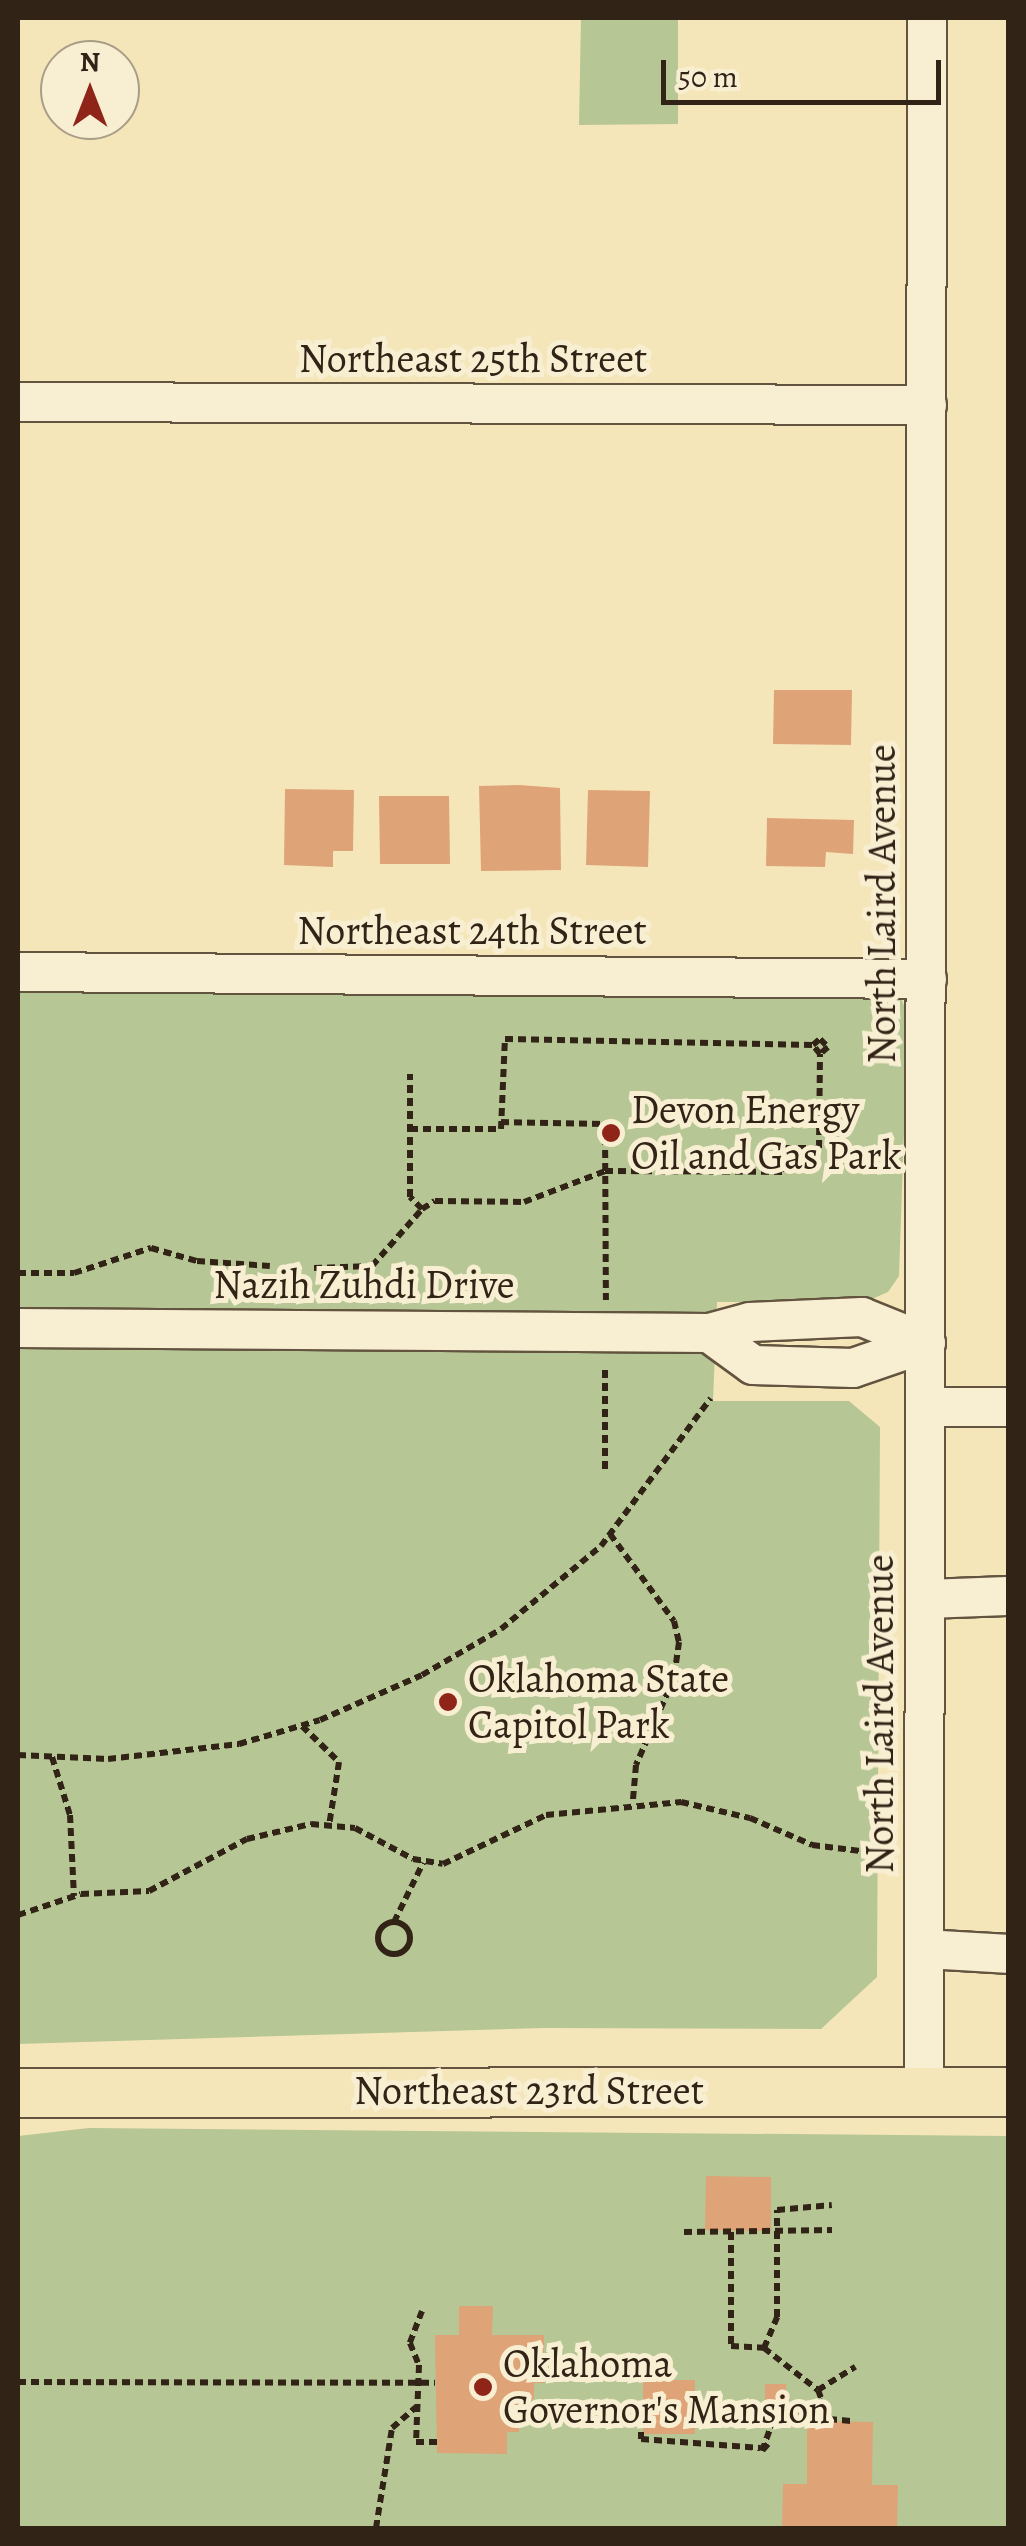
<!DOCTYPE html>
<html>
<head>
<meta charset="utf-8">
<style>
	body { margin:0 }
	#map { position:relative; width:1026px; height:2546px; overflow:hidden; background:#f5e6ba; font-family:Alegreya,serif }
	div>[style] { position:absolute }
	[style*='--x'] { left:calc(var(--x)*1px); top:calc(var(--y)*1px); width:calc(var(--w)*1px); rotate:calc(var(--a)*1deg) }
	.green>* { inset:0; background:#b6c695 }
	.building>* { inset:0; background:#dfa378 }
	.path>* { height:6px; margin-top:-3px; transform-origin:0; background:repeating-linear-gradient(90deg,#322317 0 8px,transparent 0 13px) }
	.path>.ring { margin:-3px; padding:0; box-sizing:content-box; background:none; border:6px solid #322317; border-radius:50% }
	.roads { filter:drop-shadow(2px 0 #635440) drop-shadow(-2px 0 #635440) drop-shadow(0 2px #635440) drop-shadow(0 -2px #635440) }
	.minor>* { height:38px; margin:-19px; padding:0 19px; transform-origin:19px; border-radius:19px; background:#f8efd2 }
	.major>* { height:48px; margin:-24px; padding:0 24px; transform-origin:24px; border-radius:24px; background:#f5e6ba }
	.dots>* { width:28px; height:28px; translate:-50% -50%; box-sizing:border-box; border:5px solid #f8efd2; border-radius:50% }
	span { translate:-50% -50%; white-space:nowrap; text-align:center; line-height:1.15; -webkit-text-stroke:10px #f8efd2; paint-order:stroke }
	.street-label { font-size:40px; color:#322317 }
	.poi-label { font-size:40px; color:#322317 }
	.left { translate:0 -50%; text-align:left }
	.frame { position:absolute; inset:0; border:20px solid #322317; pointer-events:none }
	.north { position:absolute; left:40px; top:40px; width:100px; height:100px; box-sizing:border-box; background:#f8efd2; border:2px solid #a99d87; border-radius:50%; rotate:0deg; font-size:28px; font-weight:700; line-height:40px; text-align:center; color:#322317 }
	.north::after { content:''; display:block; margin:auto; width:35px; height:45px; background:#8f2418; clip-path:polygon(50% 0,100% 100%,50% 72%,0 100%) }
	.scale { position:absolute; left:661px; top:60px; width:280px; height:45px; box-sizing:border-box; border:5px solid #322317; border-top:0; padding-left:12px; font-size:30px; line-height:35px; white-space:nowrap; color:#322317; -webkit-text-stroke:8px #f8efd2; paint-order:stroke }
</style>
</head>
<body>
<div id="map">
	<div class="green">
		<i style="clip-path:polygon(581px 18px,678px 18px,678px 124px,579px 125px)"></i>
		<i style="clip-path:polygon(18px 984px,891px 990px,902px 1000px,908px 1017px,899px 1276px,888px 1292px,865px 1302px,717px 1302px,713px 1401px,849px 1401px,880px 1427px,877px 1977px,821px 2029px,545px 2028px,18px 2044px)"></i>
		<i style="clip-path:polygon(89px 2128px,1008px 2136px,1008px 2528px,18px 2528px,18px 2136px)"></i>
	</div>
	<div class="building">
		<i style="clip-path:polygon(774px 690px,852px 690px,851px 745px,773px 744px)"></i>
		<i style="clip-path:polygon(519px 785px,560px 788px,561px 870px,481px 871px,479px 786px)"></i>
		<i style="clip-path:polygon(285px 789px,354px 790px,353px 851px,333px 851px,333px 867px,284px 865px)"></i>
		<i style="clip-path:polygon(588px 790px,650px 791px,648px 867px,586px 865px)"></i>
		<i style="clip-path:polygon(379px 796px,449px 796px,450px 864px,380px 864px)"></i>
		<i style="clip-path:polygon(767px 818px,854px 820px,853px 854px,826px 852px,825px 867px,766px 866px)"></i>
		<i style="clip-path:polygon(706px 2176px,771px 2177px,771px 2231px,705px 2230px)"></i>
		<i style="clip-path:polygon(459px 2306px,493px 2306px,492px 2335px,544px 2335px,544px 2383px,534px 2383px,534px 2399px,519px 2399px,519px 2432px,507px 2432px,507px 2454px,437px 2453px,435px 2335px,459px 2335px)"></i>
		<i style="clip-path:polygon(643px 2380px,695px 2380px,695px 2434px,643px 2434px)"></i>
		<i style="clip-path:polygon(765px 2384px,786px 2384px,786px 2414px,765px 2414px)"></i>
		<i style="clip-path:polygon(807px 2421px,873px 2422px,872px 2485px,898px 2485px,897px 2528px,782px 2528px,783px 2484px,807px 2484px)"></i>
	</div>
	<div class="path">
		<i style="--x:501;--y:1122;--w:104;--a:1.1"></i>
		<i style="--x:605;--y:1124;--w:176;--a:89.7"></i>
		<i style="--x:410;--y:1129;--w:91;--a:0"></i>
		<i style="--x:501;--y:1129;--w:90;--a:-87.5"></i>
		<i style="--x:505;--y:1039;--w:308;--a:1.1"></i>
		<i style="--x:813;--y:1045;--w:9;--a:-41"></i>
		<i style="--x:820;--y:1039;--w:11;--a:45"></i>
		<i style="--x:828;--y:1047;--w:11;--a:139"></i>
		<i style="--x:820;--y:1054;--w:11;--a:-128"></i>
		<i style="--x:422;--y:1209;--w:15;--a:-32"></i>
		<i style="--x:435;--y:1201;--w:89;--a:0.6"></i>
		<i style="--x:524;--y:1202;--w:87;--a:-20.9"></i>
		<i style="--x:605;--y:1171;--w:180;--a:0.3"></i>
		<i style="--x:785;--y:1172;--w:24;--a:-90"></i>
		<i style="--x:785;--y:1148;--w:34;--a:0"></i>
		<i style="--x:819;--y:1148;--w:94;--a:-89.4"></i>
		<i style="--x:314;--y:1268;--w:58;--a:-2"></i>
		<i style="--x:372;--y:1266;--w:76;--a:-48.7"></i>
		<i style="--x:422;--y:1209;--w:17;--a:-135"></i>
		<i style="--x:410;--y:1197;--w:123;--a:-90"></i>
		<i style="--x:18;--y:1273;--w:56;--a:0"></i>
		<i style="--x:74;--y:1273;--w:81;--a:-18"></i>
		<i style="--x:151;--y:1248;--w:48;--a:15.8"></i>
		<i style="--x:197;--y:1261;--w:73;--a:3.9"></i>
		<i style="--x:605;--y:1370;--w:103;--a:90"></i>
		<i style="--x:610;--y:1534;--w:108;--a:53.7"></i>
		<i style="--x:674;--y:1621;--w:22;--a:77"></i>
		<i style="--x:679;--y:1642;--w:36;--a:98"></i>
		<i style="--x:674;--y:1678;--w:95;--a:113.6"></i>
		<i style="--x:636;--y:1765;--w:38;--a:95"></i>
		<i style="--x:302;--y:1726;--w:52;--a:44.2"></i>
		<i style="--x:339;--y:1762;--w:65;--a:98.9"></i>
		<i style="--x:18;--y:1755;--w:90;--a:2.5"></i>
		<i style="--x:108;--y:1759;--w:132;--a:-6.5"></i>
		<i style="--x:239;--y:1744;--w:84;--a:-16.5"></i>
		<i style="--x:320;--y:1720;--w:111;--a:-23.8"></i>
		<i style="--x:422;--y:1675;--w:91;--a:-30.2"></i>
		<i style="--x:501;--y:1629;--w:130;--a:-39.7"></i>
		<i style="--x:601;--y:1546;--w:184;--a:-53.4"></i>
		<i style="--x:52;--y:1757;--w:61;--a:72.8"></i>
		<i style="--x:70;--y:1815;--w:81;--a:87.2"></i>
		<i style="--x:18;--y:1915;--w:66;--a:-18.4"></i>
		<i style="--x:81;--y:1894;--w:68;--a:-2.5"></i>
		<i style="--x:149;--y:1891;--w:111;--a:-28"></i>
		<i style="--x:247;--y:1839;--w:66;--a:-13.2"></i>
		<i style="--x:311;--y:1824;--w:44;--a:5.2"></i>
		<i style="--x:355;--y:1828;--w:66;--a:28.1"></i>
		<i style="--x:413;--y:1859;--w:30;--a:9"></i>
		<i style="--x:443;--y:1864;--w:114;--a:-25.4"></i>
		<i style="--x:546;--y:1815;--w:136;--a:-5.5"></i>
		<i style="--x:681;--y:1802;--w:71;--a:13.1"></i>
		<i style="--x:750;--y:1818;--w:68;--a:23.5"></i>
		<i style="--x:812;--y:1845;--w:73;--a:7.1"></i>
		<i class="ring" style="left:378px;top:1922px;width:26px;height:26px"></i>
		<i style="--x:394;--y:1922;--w:66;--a:-63.8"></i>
		<i style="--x:684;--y:2232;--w:148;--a:-0.8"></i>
		<i style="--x:731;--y:2232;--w:114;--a:90"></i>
		<i style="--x:731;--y:2346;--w:33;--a:3"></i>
		<i style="--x:764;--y:2348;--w:34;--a:-67"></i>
		<i style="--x:777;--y:2317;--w:107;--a:-90"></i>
		<i style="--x:777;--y:2210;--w:55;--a:-5.2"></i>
		<i style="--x:422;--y:2311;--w:34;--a:111"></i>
		<i style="--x:410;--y:2343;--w:24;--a:68"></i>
		<i style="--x:419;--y:2365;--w:77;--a:92.2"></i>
		<i style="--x:416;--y:2442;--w:21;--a:0"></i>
		<i style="--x:764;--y:2348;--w:68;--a:37.9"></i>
		<i style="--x:818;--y:2390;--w:31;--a:69"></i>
		<i style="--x:829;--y:2419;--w:22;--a:5"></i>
		<i style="--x:544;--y:2376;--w:42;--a:0"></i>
		<i style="--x:18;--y:2382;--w:417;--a:0.1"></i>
		<i style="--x:818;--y:2390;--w:44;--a:-31.9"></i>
		<i style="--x:641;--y:2419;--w:20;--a:90"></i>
		<i style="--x:641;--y:2439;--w:120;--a:4.3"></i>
		<i style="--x:768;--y:2444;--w:9;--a:131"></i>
		<i style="--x:762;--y:2451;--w:27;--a:-70"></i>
		<i style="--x:771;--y:2426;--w:58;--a:-25.7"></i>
		<i style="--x:376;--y:2528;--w:101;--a:-80.9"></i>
		<i style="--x:392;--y:2428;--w:32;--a:-41"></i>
	</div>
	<div class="roads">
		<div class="minor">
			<i style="--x:18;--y:402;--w:909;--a:0.19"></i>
			<i style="--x:18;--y:972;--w:909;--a:0.44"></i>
			<i style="--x:18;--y:1328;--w:691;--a:0.41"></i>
			<i style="--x:709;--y:1333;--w:42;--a:-15"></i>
			<i style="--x:750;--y:1322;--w:112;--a:-2.6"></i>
			<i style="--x:862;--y:1317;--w:69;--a:22.1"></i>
			<i style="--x:709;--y:1333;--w:54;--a:36"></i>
			<i style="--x:753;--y:1365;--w:100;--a:1.7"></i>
			<i style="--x:853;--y:1368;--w:77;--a:-18.9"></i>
			<i style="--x:926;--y:1407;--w:82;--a:0"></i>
			<i style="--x:926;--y:1599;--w:82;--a:-2.1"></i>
			<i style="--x:925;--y:1949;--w:83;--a:3.4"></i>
			<i style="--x:924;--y:2091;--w:2073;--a:-89.92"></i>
		</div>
		<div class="major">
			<i style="--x:18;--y:2093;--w:990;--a:-0.06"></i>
		</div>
	</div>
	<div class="dots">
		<i style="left:611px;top:1133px;background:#8f2418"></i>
		<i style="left:448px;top:1702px;background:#8f2418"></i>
		<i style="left:483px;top:2387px;background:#8f2418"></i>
	</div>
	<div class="street-label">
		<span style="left:473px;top:359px">Northeast 25th Street</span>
		<span style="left:882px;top:904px;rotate:-90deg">North Laird Avenue</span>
		<span style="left:472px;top:931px">Northeast 24th Street</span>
		<span style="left:364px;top:1285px">Nazih Zuhdi Drive</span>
		<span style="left:880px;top:1714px;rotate:-90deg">North Laird Avenue</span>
		<span style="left:529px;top:2091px">Northeast 23rd Street</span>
	</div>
	<div class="poi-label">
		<span class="left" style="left:631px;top:1133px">Devon Energy<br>Oil and Gas Park</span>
		<span class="left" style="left:468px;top:1702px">Oklahoma State<br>Capitol Park</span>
		<span class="left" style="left:503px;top:2387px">Oklahoma<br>Governor's Mansion</span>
	</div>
	<div class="frame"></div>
	<div class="north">N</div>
	<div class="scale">50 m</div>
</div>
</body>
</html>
